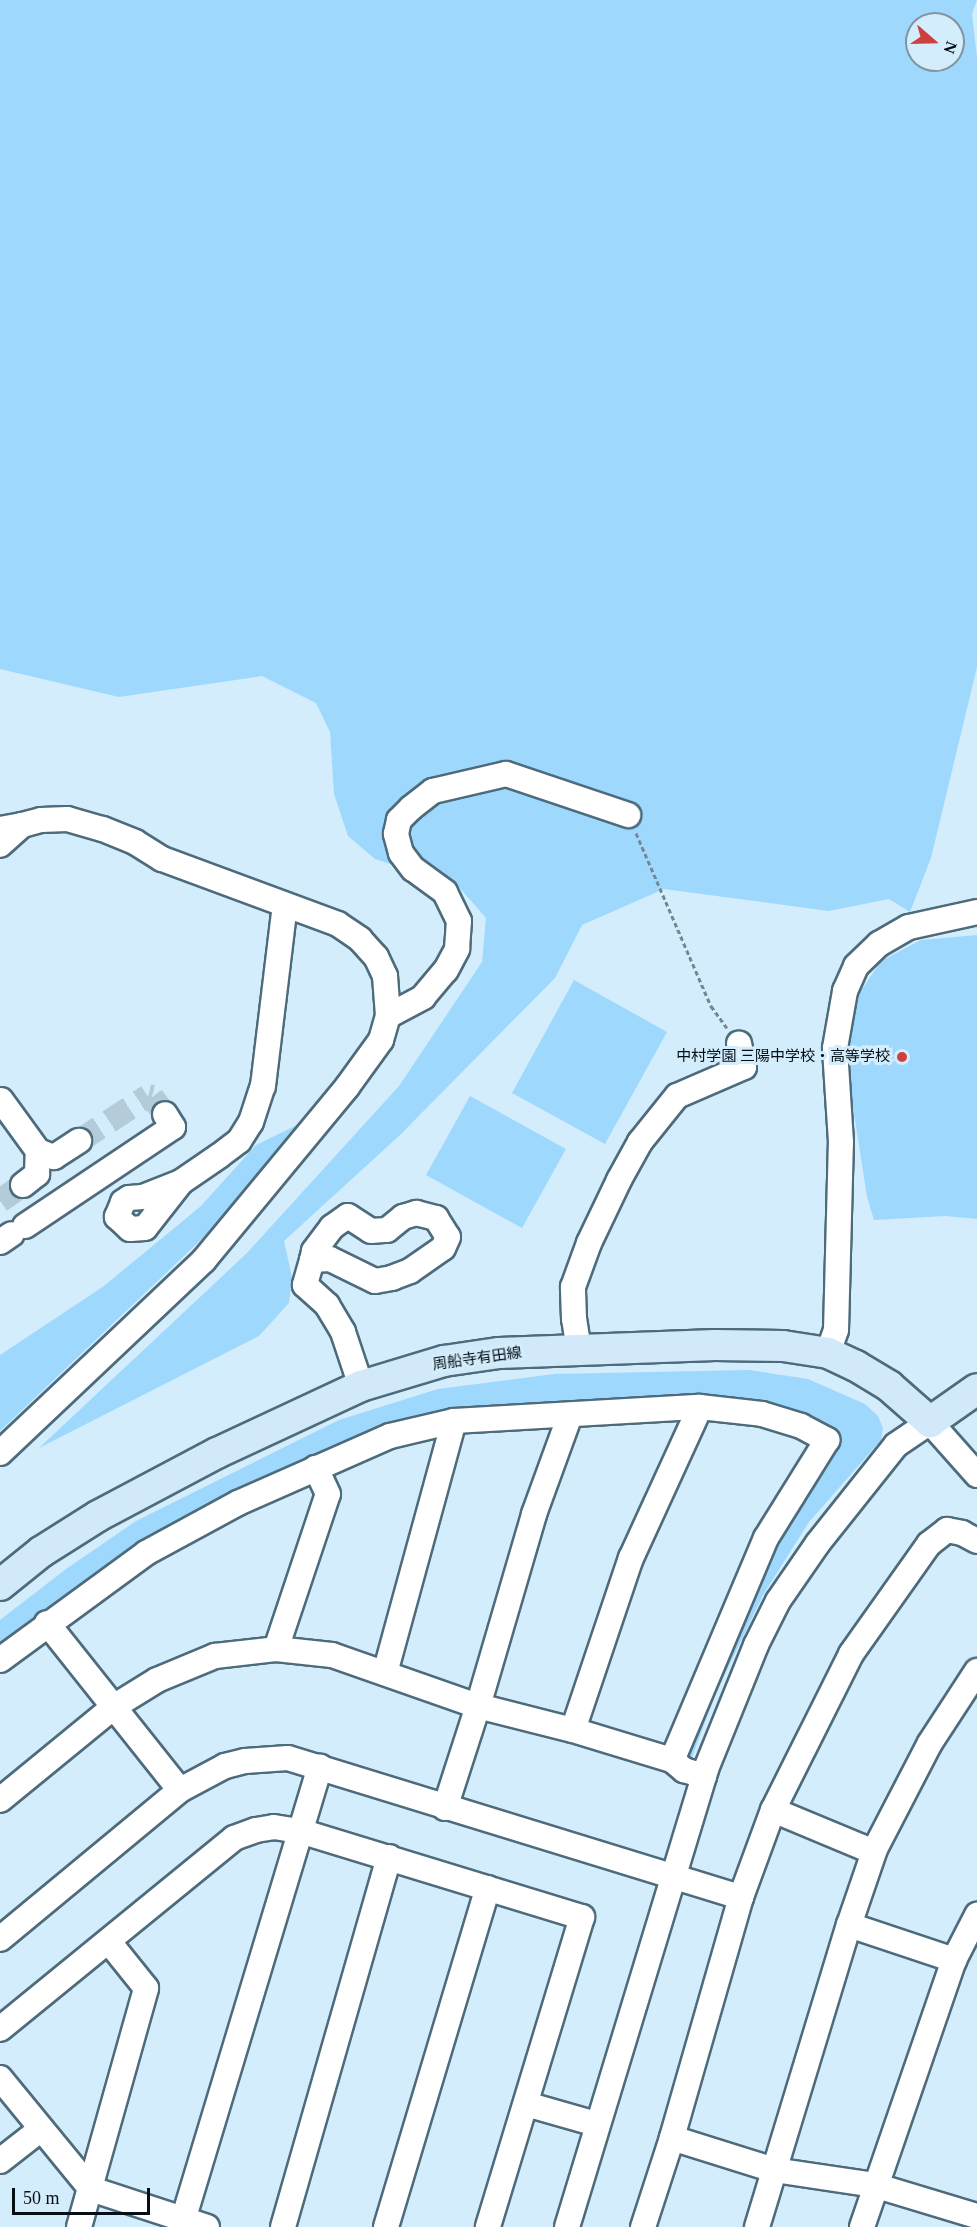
<!DOCTYPE html>
<html>
<head>
<meta charset="utf-8">
<style>
	body { margin:0 }
	#map { position:relative; width:977px; height:2227px; overflow:hidden; background:#d3edfc; font-family:"Times New Roman","Noto Sans JP",serif }
	div>[style] { position:absolute }
	[style*='--x'] { left:calc(var(--x)*1px); top:calc(var(--y)*1px); width:calc(var(--w)*1px); rotate:calc(var(--a)*1deg) }
	.green>* { inset:0; background:#9ed9fd }
	.minor-tunnel>* { height:24px; margin-top:-12px; transform-origin:0; background:repeating-linear-gradient(90deg,#b4ccd9 0 24px,transparent 0 36px) }
	.path>* { height:3px; margin-top:-1.5px; transform-origin:0; background:repeating-linear-gradient(90deg,#748691 0 4.5px,transparent 0 7.5px) }
	.roads { filter:drop-shadow(2px 0 #4e6b7c) drop-shadow(-2px 0 #4e6b7c) drop-shadow(0 2px #4e6b7c) drop-shadow(0 -2px #4e6b7c) }
	.minor>* { height:24px; margin:-12px; padding:0 12px; transform-origin:12px; border-radius:12px; background:#fff }
	.major>* { height:30px; margin:-15px; padding:0 15px; transform-origin:15px; border-radius:15px; background:#d1e9f8 }
	.dots>* { width:16px; height:16px; translate:-50% -50%; box-sizing:border-box; border:3px solid #d3edfc; border-radius:50% }
	span { translate:-50% -50%; white-space:nowrap; text-align:center; line-height:1.15; -webkit-text-stroke:6px #d3edfc; paint-order:stroke }
	.poi-label { font-size:15px; color:#050f15 }
	.right { translate:-100% -50%; text-align:right }
	.street-label { font-size:15px; color:#050f15 }
	.north { position:absolute; left:905px; top:12px; width:60px; height:60px; box-sizing:border-box; background:#d3edfc; border:2px solid #8194a0; border-radius:50%; rotate:110deg; font-size:16px; font-weight:700; line-height:24px; text-align:center; color:#050f15 }
	.north::after { content:''; display:block; margin:auto; width:21px; height:27px; background:#ce3f3d; clip-path:polygon(50% 0,100% 100%,50% 72%,0 100%) }
	.scale { position:absolute; left:12px; top:2188px; width:138px; height:27px; box-sizing:border-box; border:3px solid #050f15; border-top:0; padding-left:8px; font-size:18px; line-height:21px; white-space:nowrap; color:#050f15; -webkit-text-stroke:4px #d3edfc; paint-order:stroke }
</style>
</head>
<body>
<div id="map">
	<div class="green">
		<i style="clip-path:polygon(evenodd,0 0,977px 0,972px 14px,977px 57px,977px 667px,931px 858px,910px 912px,889px 899px,829px 911px,664px 889px,582px 925px,555px 978px,400px 1135px,284px 1241px,292px 1277px,289px 1303px,259px 1336px,39px 1448px,247px 1253px,399px 1086px,482px 962px,486px 918px,458px 886px,375px 859px,348px 836px,334px 794px,330px 732px,316px 703px,262px 676px,119px 697px,0 669px,0 0,917px 24px,953px 24px,953px 60px,917px 60px,917px 24px)"></i>
		<i style="clip-path:polygon(977px 935px,977px 1219px,946px 1216px,874px 1220px,867px 1197px,849px 1081px,849px 1036px,860px 992px,881px 961px,921px 940px)"></i>
		<i style="clip-path:polygon(574px 980px,667px 1032px,605px 1144px,512px 1093px)"></i>
		<i style="clip-path:polygon(470px 1096px,566px 1149px,522px 1228px,426px 1175px)"></i>
		<i style="clip-path:polygon(299px 1124px,205px 1236px,0 1431px,0 1355px,104px 1286px,201px 1206px,256px 1145px)"></i>
		<i style="clip-path:polygon(749px 1370px,808px 1379px,865px 1404px,878px 1416px,883px 1428px,881px 1440px,809px 1522px,763px 1595px,715px 1695px,690px 1763px,683px 1761px,778px 1537px,827px 1462px,839px 1437px,831px 1430px,548px 1406px,462px 1408px,401px 1422px,0 1648px,0 1620px,66px 1569px,136px 1521px,339px 1420px,438px 1389px,554px 1374px)"></i>
	</div>
	<div class="minor-tunnel">
		<i style="--x:79;--y:1141;--w:82;--a:-33.1"></i>
		<i style="--x:148;--y:1096;--w:4;--a:14"></i>
		<i style="--x:152;--y:1097;--w:21;--a:53"></i>
		<i style="--x:0;--y:1201;--w:28;--a:-35"></i>
	</div>
	<div class="path">
		<i style="--x:636;--y:833;--w:189;--a:66.6"></i>
		<i style="--x:711;--y:1006;--w:27;--a:54"></i>
	</div>
	<div class="roads">
		<div class="minor">
			<i style="--x:0;--y:829;--w:22;--a:-10"></i>
			<i style="--x:22;--y:825;--w:30;--a:138"></i>
			<i style="--x:388;--y:1016;--w:40;--a:-28"></i>
			<i style="--x:423;--y:997;--w:35;--a:-50"></i>
			<i style="--x:446;--y:970;--w:24;--a:-62"></i>
			<i style="--x:457;--y:949;--w:28;--a:-86"></i>
			<i style="--x:459;--y:921;--w:32;--a:-116"></i>
			<i style="--x:445;--y:892;--w:39;--a:-144"></i>
			<i style="--x:413;--y:869;--w:20;--a:-127"></i>
			<i style="--x:401;--y:853;--w:20;--a:-105"></i>
			<i style="--x:396;--y:834;--w:14;--a:-78"></i>
			<i style="--x:399;--y:820;--w:17;--a:-45"></i>
			<i style="--x:411;--y:808;--w:28;--a:-38"></i>
			<i style="--x:433;--y:791;--w:75;--a:-13.1"></i>
			<i style="--x:506;--y:774;--w:129;--a:18.6"></i>
			<i style="--x:1;--y:1100;--w:63;--a:54"></i>
			<i style="--x:38;--y:1151;--w:17;--a:21"></i>
			<i style="--x:54;--y:1157;--w:30;--a:-33"></i>
			<i style="--x:181;--y:1182;--w:58;--a:128"></i>
			<i style="--x:145;--y:1228;--w:15;--a:176"></i>
			<i style="--x:130;--y:1229;--w:18;--a:-137"></i>
			<i style="--x:117;--y:1217;--w:16;--a:-68"></i>
			<i style="--x:123;--y:1202;--w:7;--a:-34"></i>
			<i style="--x:129;--y:1198;--w:14;--a:-4"></i>
			<i style="--x:143;--y:1197;--w:41;--a:-21.5"></i>
			<i style="--x:181;--y:1182;--w:46;--a:-34.4"></i>
			<i style="--x:219;--y:1156;--w:25;--a:-37"></i>
			<i style="--x:239;--y:1141;--w:22;--a:-58"></i>
			<i style="--x:251;--y:1122;--w:38;--a:-72"></i>
			<i style="--x:263;--y:1086;--w:182;--a:-83.1"></i>
			<i style="--x:23;--y:1185;--w:18;--a:-38"></i>
			<i style="--x:37;--y:1174;--w:23;--a:-88"></i>
			<i style="--x:25;--y:1226;--w:178;--a:-33.8"></i>
			<i style="--x:173;--y:1127;--w:15;--a:-122"></i>
			<i style="--x:0;--y:1242;--w:14;--a:-34"></i>
			<i style="--x:312;--y:1260;--w:9;--a:-77"></i>
			<i style="--x:314;--y:1251;--w:30;--a:-53"></i>
			<i style="--x:332;--y:1227;--w:19;--a:-35"></i>
			<i style="--x:348;--y:1216;--w:27;--a:33"></i>
			<i style="--x:371;--y:1231;--w:16;--a:-4"></i>
			<i style="--x:387;--y:1230;--w:21;--a:-39"></i>
			<i style="--x:403;--y:1217;--w:14;--a:-17"></i>
			<i style="--x:416;--y:1213;--w:21;--a:14"></i>
			<i style="--x:436;--y:1218;--w:22;--a:58"></i>
			<i style="--x:448;--y:1237;--w:12;--a:114"></i>
			<i style="--x:443;--y:1248;--w:40;--a:145.1"></i>
			<i style="--x:410;--y:1271;--w:19;--a:159"></i>
			<i style="--x:392;--y:1278;--w:17;--a:170"></i>
			<i style="--x:375;--y:1281;--w:50;--a:-153.9"></i>
			<i style="--x:330;--y:1259;--w:18;--a:177"></i>
			<i style="--x:312;--y:1260;--w:26;--a:106"></i>
			<i style="--x:305;--y:1285;--w:30;--a:42"></i>
			<i style="--x:327;--y:1305;--w:31;--a:59"></i>
			<i style="--x:343;--y:1332;--w:57;--a:71.6"></i>
			<i style="--x:579;--y:1350;--w:31;--a:-99"></i>
			<i style="--x:574;--y:1319;--w:32;--a:-92"></i>
			<i style="--x:573;--y:1287;--w:47;--a:-70"></i>
			<i style="--x:589;--y:1243;--w:70;--a:-64.5"></i>
			<i style="--x:619;--y:1180;--w:43;--a:-61.1"></i>
			<i style="--x:640;--y:1142;--w:59;--a:-51.2"></i>
			<i style="--x:677;--y:1096;--w:73;--a:-23.4"></i>
			<i style="--x:744;--y:1067;--w:24;--a:-102"></i>
			<i style="--x:828;--y:1353;--w:24;--a:-71"></i>
			<i style="--x:836;--y:1330;--w:188;--a:-88.5"></i>
			<i style="--x:841;--y:1142;--w:94;--a:-93.7"></i>
			<i style="--x:835;--y:1048;--w:58;--a:-80"></i>
			<i style="--x:845;--y:991;--w:27;--a:-66"></i>
			<i style="--x:856;--y:966;--w:32;--a:-44"></i>
			<i style="--x:879;--y:944;--w:34;--a:-30"></i>
			<i style="--x:909;--y:927;--w:70;--a:-12.4"></i>
			<i style="--x:0;--y:1453;--w:281;--a:-43.4"></i>
			<i style="--x:204;--y:1260;--w:224;--a:-50.4"></i>
			<i style="--x:347;--y:1087;--w:58;--a:-54.1"></i>
			<i style="--x:381;--y:1040;--w:25;--a:-74"></i>
			<i style="--x:388;--y:1016;--w:40;--a:-94.3"></i>
			<i style="--x:385;--y:976;--w:21;--a:-115"></i>
			<i style="--x:376;--y:957;--w:24;--a:-132"></i>
			<i style="--x:360;--y:939;--w:27;--a:-146"></i>
			<i style="--x:338;--y:924;--w:188;--a:-159.7"></i>
			<i style="--x:162;--y:859;--w:32;--a:-148"></i>
			<i style="--x:135;--y:842;--w:35;--a:-158"></i>
			<i style="--x:102;--y:829;--w:36;--a:-164"></i>
			<i style="--x:67;--y:819;--w:26;--a:178"></i>
			<i style="--x:41;--y:820;--w:20;--a:165"></i>
			<i style="--x:47;--y:1623;--w:213;--a:51.5"></i>
			<i style="--x:276;--y:1649;--w:163;--a:-71.5"></i>
			<i style="--x:328;--y:1494;--w:29;--a:-115"></i>
			<i style="--x:0;--y:1660;--w:181;--a:-36.2"></i>
			<i style="--x:146;--y:1553;--w:105;--a:-28.5"></i>
			<i style="--x:238;--y:1503;--w:166;--a:-23.8"></i>
			<i style="--x:390;--y:1436;--w:66;--a:-13.2"></i>
			<i style="--x:454;--y:1421;--w:246;--a:-3.3"></i>
			<i style="--x:700;--y:1407;--w:62;--a:6.4"></i>
			<i style="--x:762;--y:1414;--w:41;--a:17.1"></i>
			<i style="--x:801;--y:1426;--w:30;--a:28"></i>
			<i style="--x:827;--y:1440;--w:115;--a:121.9"></i>
			<i style="--x:766;--y:1538;--w:241;--a:112.9"></i>
			<i style="--x:385;--y:1673;--w:261;--a:-74.7"></i>
			<i style="--x:573;--y:1730;--w:182;--a:-71.4"></i>
			<i style="--x:631;--y:1558;--w:166;--a:-65.4"></i>
			<i style="--x:0;--y:1800;--w:149;--a:-39.3"></i>
			<i style="--x:115;--y:1706;--w:49;--a:-31.8"></i>
			<i style="--x:157;--y:1680;--w:63;--a:-22.5"></i>
			<i style="--x:215;--y:1656;--w:61;--a:-6.5"></i>
			<i style="--x:276;--y:1649;--w:56;--a:6.1"></i>
			<i style="--x:332;--y:1655;--w:155;--a:19.3"></i>
			<i style="--x:478;--y:1706;--w:98;--a:14.2"></i>
			<i style="--x:573;--y:1730;--w:103;--a:16.9"></i>
			<i style="--x:672;--y:1760;--w:16;--a:40"></i>
			<i style="--x:684;--y:1770;--w:21;--a:17"></i>
			<i style="--x:445;--y:1808;--w:107;--a:-72.1"></i>
			<i style="--x:478;--y:1706;--w:200;--a:-73.7"></i>
			<i style="--x:534;--y:1514;--w:105;--a:-70"></i>
			<i style="--x:773;--y:1810;--w:109;--a:22.6"></i>
			<i style="--x:741;--y:1897;--w:93;--a:-69.8"></i>
			<i style="--x:773;--y:1810;--w:174;--a:-63.4"></i>
			<i style="--x:851;--y:1654;--w:135;--a:-54.7"></i>
			<i style="--x:929;--y:1544;--w:23;--a:-38"></i>
			<i style="--x:947;--y:1530;--w:15;--a:11"></i>
			<i style="--x:962;--y:1533;--w:17;--a:28"></i>
			<i style="--x:849;--y:1925;--w:111;--a:18.4"></i>
			<i style="--x:0;--y:1939;--w:234;--a:-39.6"></i>
			<i style="--x:180;--y:1790;--w:51;--a:-28.1"></i>
			<i style="--x:225;--y:1766;--w:21;--a:-14"></i>
			<i style="--x:245;--y:1761;--w:43;--a:-4"></i>
			<i style="--x:288;--y:1758;--w:474;--a:17.1"></i>
			<i style="--x:741;--y:1897;--w:251;--a:106"></i>
			<i style="--x:672;--y:2138;--w:94;--a:108"></i>
			<i style="--x:0;--y:2029;--w:302;--a:-39.2"></i>
			<i style="--x:234;--y:1838;--w:23;--a:-20"></i>
			<i style="--x:256;--y:1830;--w:18;--a:-9"></i>
			<i style="--x:274;--y:1827;--w:26;--a:9"></i>
			<i style="--x:300;--y:1831;--w:295;--a:17"></i>
			<i style="--x:582;--y:1917;--w:324;--a:106.9"></i>
			<i style="--x:0;--y:2078;--w:144;--a:50.7"></i>
			<i style="--x:91;--y:2189;--w:122;--a:18.1"></i>
			<i style="--x:526;--y:2104;--w:73;--a:15.9"></i>
			<i style="--x:672;--y:2138;--w:107;--a:17.4"></i>
			<i style="--x:774;--y:2170;--w:101;--a:8.5"></i>
			<i style="--x:874;--y:2185;--w:108;--a:16.8"></i>
			<i style="--x:0;--y:2161;--w:52;--a:-38"></i>
			<i style="--x:79;--y:2227;--w:248;--a:-74.3"></i>
			<i style="--x:146;--y:1988;--w:59;--a:-128.8"></i>
			<i style="--x:181;--y:2227;--w:481;--a:-73.2"></i>
			<i style="--x:283;--y:2227;--w:385;--a:-74"></i>
			<i style="--x:386;--y:2227;--w:354;--a:-73.3"></i>
			<i style="--x:567;--y:2227;--w:479;--a:-73.1"></i>
			<i style="--x:706;--y:1769;--w:134;--a:-68"></i>
			<i style="--x:756;--y:1645;--w:49;--a:-63.4"></i>
			<i style="--x:778;--y:1601;--w:70;--a:-55.4"></i>
			<i style="--x:818;--y:1543;--w:125;--a:-51.5"></i>
			<i style="--x:896;--y:1445;--w:41;--a:-34.1"></i>
			<i style="--x:930;--y:1422;--w:71;--a:48.4"></i>
			<i style="--x:757;--y:2227;--w:316;--a:-73.1"></i>
			<i style="--x:849;--y:1925;--w:80;--a:-71.1"></i>
			<i style="--x:875;--y:1849;--w:119;--a:-62.6"></i>
			<i style="--x:930;--y:1743;--w:86;--a:-56.9"></i>
			<i style="--x:862;--y:2227;--w:282;--a:-71"></i>
			<i style="--x:954;--y:1960;--w:51;--a:-62.9"></i>
		</div>
		<div class="major">
			<i style="--x:0;--y:1585;--w:53;--a:-38.8"></i>
			<i style="--x:41;--y:1552;--w:67;--a:-32.3"></i>
			<i style="--x:98;--y:1516;--w:135;--a:-27.9"></i>
			<i style="--x:217;--y:1453;--w:159;--a:-25"></i>
			<i style="--x:361;--y:1386;--w:87;--a:-16.8"></i>
			<i style="--x:444;--y:1361;--w:56;--a:-8.3"></i>
			<i style="--x:499;--y:1353;--w:216;--a:-2.1"></i>
			<i style="--x:715;--y:1345;--w:68;--a:0.8"></i>
			<i style="--x:783;--y:1346;--w:46;--a:8.8"></i>
			<i style="--x:828;--y:1353;--w:31;--a:25"></i>
			<i style="--x:856;--y:1366;--w:39;--a:31"></i>
			<i style="--x:889;--y:1386;--w:55;--a:41.3"></i>
			<i style="--x:930;--y:1422;--w:57;--a:-35.1"></i>
		</div>
	</div>
	<div class="dots">
		<i style="left:902px;top:1057px;background:#ce3f3d"></i>
	</div>
	<div class="poi-label">
		<span class="right" style="left:890px;top:1057px">中村学園 三陽中学校・高等学校</span>
	</div>
	<div class="street-label">
		<span style="left:477px;top:1359px;rotate:-8deg">周船寺有田線</span>
	</div>
	<div class="north">N</div>
	<div class="scale">50 m</div>
</div>
</body>
</html>
